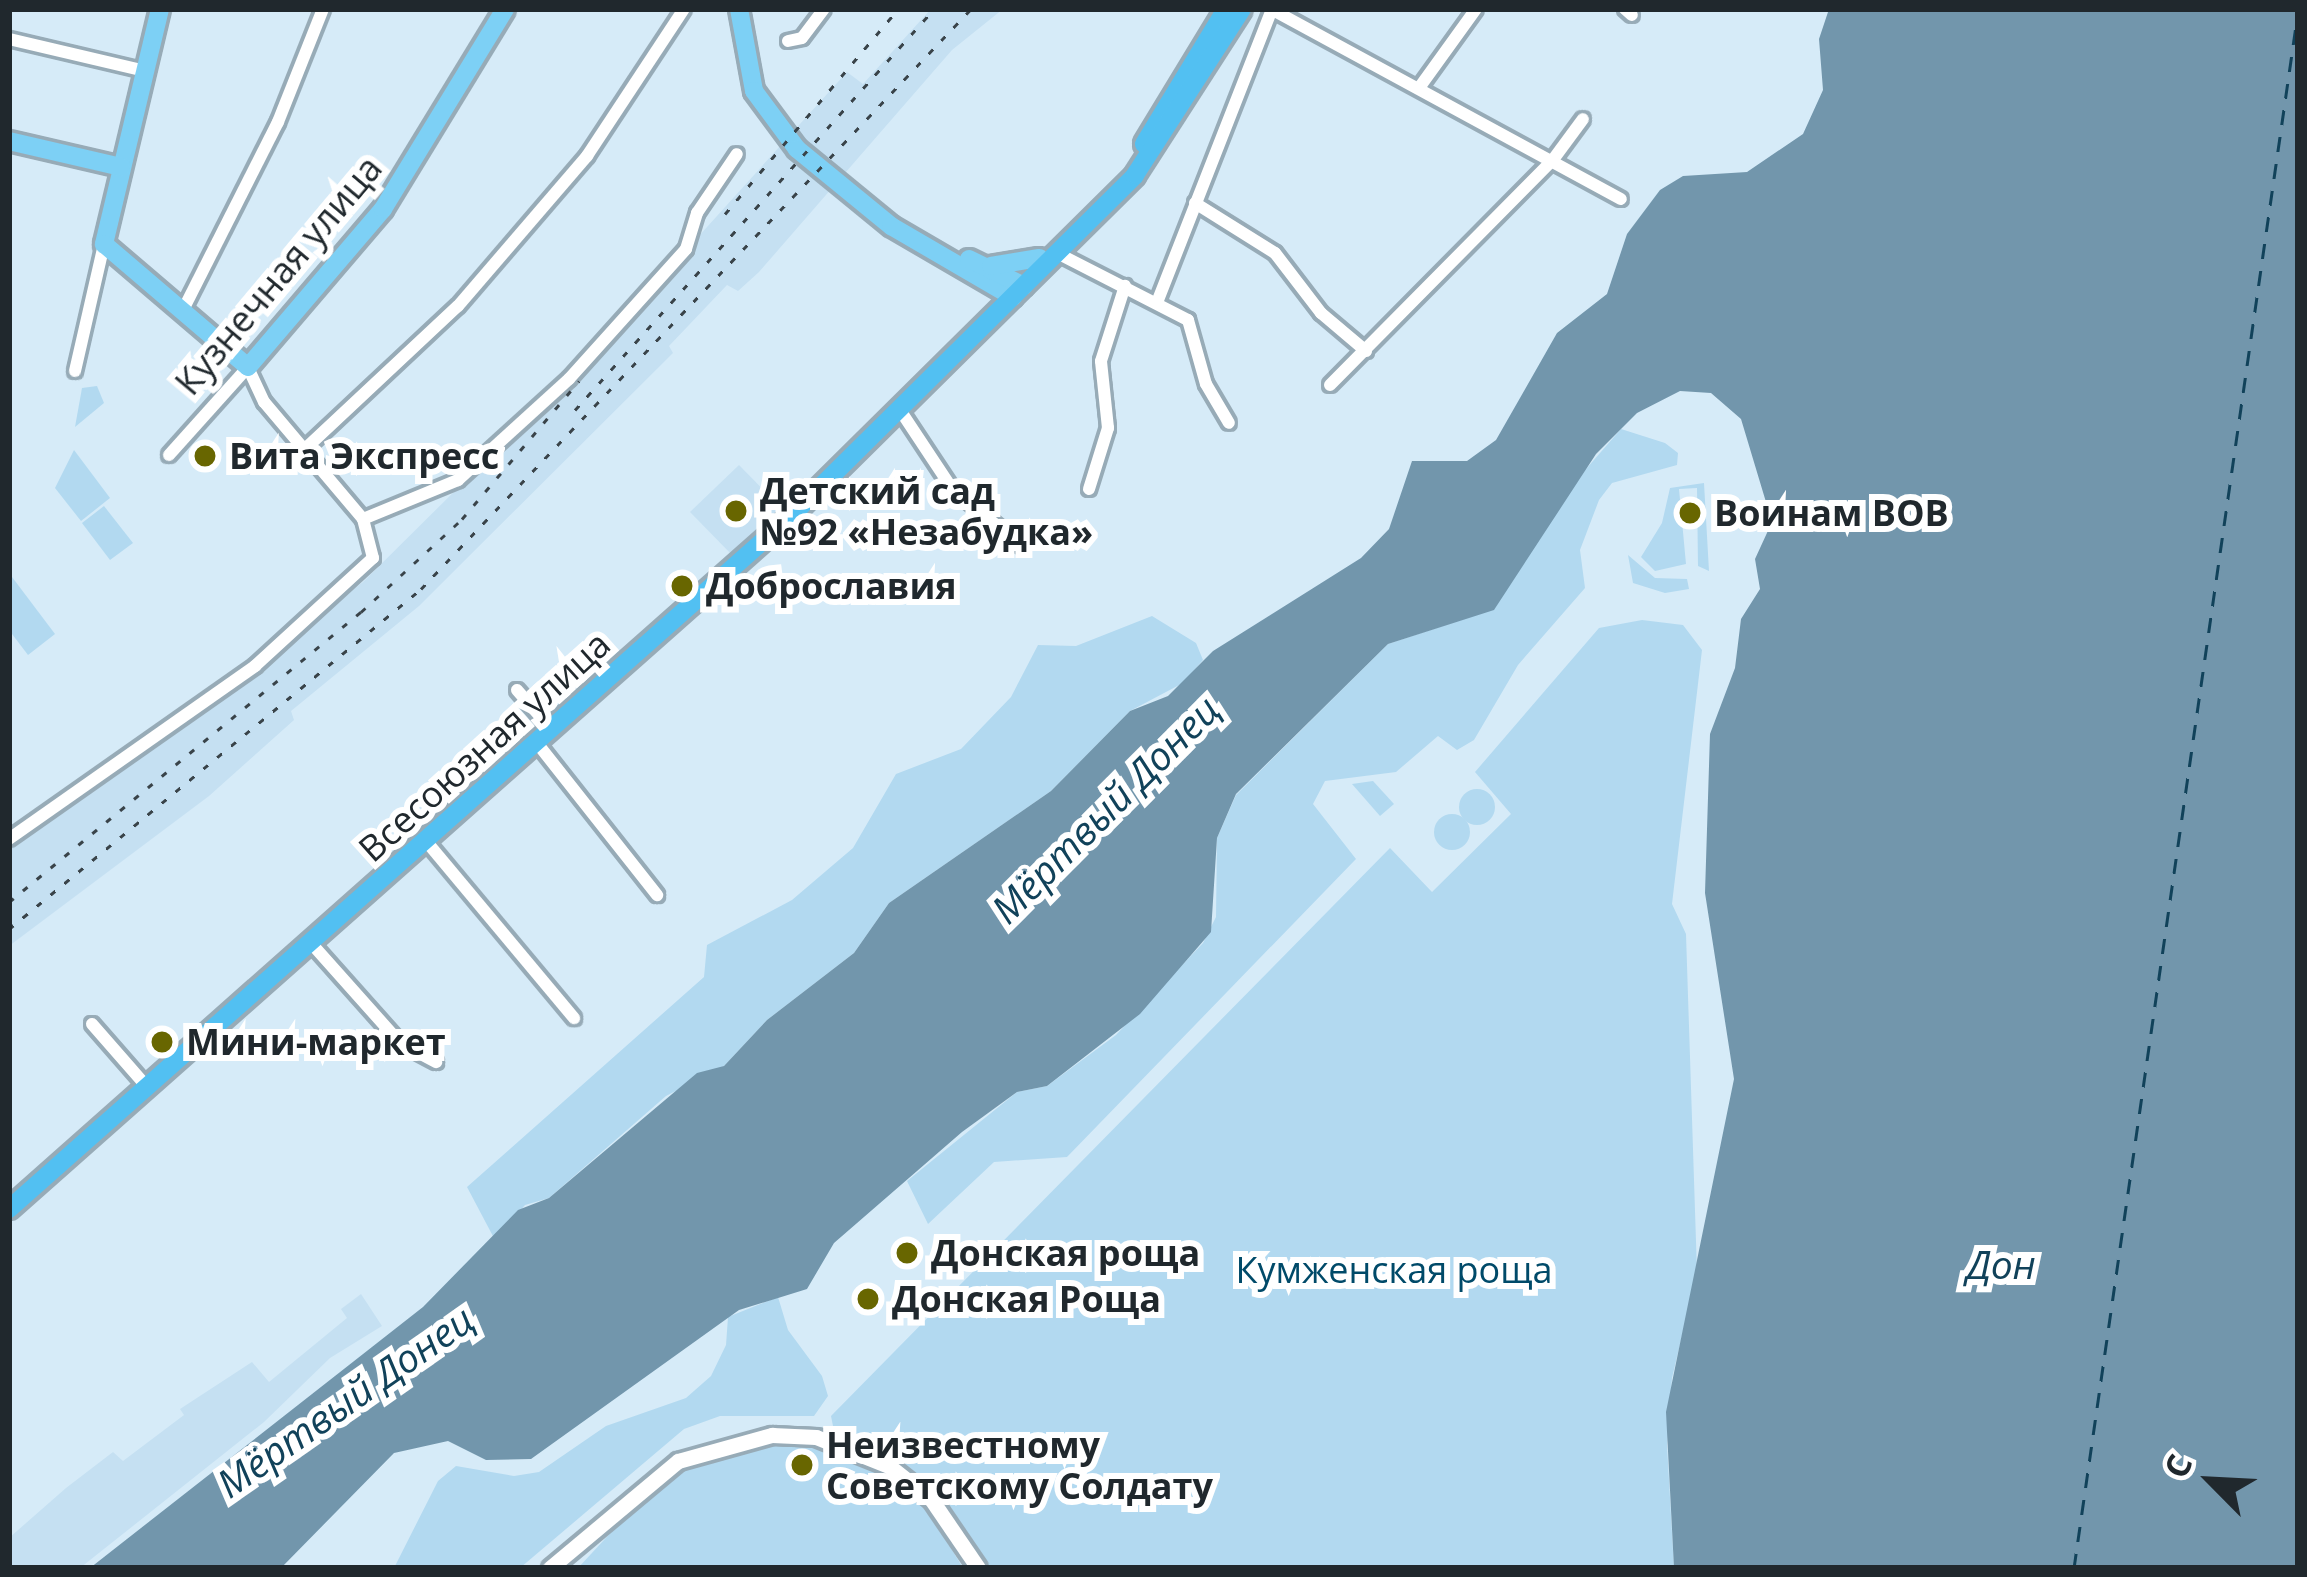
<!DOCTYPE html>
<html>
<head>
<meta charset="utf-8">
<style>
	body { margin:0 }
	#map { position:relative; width:2307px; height:1577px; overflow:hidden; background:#d6ebf8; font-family:"Open Sans",sans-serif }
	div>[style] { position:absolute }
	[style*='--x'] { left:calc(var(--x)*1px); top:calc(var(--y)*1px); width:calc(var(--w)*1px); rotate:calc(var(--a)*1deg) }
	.built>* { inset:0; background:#c5e0f2 }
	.green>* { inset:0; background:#b2d9f0 }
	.round { border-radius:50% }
	.water>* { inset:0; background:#7296ac }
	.ferry>* { height:3px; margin-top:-1.5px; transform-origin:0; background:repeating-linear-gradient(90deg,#11425a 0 15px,transparent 0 27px) }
	.roads { filter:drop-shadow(3px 0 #97abb7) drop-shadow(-3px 0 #97abb7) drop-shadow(0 3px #97abb7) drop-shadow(0 -3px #97abb7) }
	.minor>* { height:12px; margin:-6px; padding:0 6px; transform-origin:6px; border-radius:6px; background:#fff }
	.tertiary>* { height:15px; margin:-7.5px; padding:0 7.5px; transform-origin:7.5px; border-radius:7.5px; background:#fff }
	.primary>* { height:18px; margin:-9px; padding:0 9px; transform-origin:9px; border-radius:9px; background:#7dd0f5 }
	.trunk>* { height:18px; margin:-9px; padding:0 9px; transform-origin:9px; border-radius:9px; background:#52c0f2 }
	.rail>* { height:3px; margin-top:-1.5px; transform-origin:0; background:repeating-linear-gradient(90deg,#394349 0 6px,transparent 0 18px) }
	.dots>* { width:33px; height:33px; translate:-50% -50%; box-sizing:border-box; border:6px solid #fff; border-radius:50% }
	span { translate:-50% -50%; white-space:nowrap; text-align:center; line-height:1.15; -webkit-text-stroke:12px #fff; paint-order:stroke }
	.street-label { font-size:36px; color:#20282d }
	.poi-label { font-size:36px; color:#20282d; font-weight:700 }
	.left { translate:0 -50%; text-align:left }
	.park-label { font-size:36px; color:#004a69 }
	.water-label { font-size:39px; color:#11425a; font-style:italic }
	.frame { position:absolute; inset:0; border:12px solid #20282d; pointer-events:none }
	.north { position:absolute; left:2151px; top:1421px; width:120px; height:120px; -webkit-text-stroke:9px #fff; paint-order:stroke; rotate:294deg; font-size:33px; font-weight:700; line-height:48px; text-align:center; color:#20282d }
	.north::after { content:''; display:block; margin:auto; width:42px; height:54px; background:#20282d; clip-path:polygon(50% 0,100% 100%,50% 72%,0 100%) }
</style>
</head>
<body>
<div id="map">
	<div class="built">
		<i style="clip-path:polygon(931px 9px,1003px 9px,952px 50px,759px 272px,738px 291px,727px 285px,669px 346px,673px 353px,419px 606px,291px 711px,294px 720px,209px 796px,9px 946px,9px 834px,87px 776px,96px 787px,363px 582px,586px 361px,847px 72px,863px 84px)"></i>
		<i style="clip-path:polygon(739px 465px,783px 510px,734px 557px,690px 512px)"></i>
		<i style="clip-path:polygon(361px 1294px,382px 1326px,330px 1358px,264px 1422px,80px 1568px,9px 1568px,9px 1538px,66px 1488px,113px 1452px,123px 1461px,184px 1415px,180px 1409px,252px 1362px,269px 1382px,347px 1318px,341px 1309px)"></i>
	</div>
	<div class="green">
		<i style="clip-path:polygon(97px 386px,104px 403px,75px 427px,82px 388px)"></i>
		<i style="clip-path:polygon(1621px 429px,1665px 443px,1678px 453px,1677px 465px,1612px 483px,1599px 500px,1580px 550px,1585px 588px,1518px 665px,1474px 740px,1457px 750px,1438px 736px,1396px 772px,1325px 781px,1313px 804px,1356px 859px,1067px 1157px,994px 1162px,928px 1224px,907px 1181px,1017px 1092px,1047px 1086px,1116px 1035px,1203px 943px,1216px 917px,1217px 838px,1236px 795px,1388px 644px,1494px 609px,1572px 485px)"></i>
		<i style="clip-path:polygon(74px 450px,110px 498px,81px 521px,55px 488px)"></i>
		<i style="clip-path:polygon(1704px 483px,1709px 571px,1698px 566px,1697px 488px,1679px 489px,1686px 564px,1655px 571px,1641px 557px,1662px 523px,1670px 488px)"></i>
		<i style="clip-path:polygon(104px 506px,133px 543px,110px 560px,82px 523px)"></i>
		<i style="clip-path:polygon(1628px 555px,1655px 578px,1687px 579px,1689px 589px,1665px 593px,1633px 583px)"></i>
		<i style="clip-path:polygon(9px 573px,55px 634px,28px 655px,9px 630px)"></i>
		<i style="clip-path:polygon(1152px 616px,1196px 643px,1203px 660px,1183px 683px,1130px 711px,1051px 791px,889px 903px,854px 953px,767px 1020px,724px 1066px,666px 1096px,549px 1198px,525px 1205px,495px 1240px,467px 1187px,704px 977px,707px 945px,792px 900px,853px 848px,896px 774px,961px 749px,1011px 697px,1038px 645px,1076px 646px)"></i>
		<i style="clip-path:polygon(1642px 620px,1683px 625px,1702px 650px,1672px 904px,1686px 934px,1697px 1272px,1672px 1378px,1667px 1445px,1674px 1568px,985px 1568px,940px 1494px,890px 1455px,833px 1426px,831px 1416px,1390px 848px,1432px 892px,1511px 814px,1475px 772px,1599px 628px)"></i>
		<i style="clip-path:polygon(1373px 781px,1394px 804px,1380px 816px,1352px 784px)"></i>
		<i class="round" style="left:1459px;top:789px;width:36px;height:36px"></i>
		<i class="round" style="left:1434px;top:814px;width:36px;height:36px"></i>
		<i style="clip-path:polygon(778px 1297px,788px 1330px,822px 1376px,828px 1396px,814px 1416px,720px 1416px,684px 1429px,520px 1568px,394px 1568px,438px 1481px,456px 1466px,514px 1476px,539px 1472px,606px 1426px,686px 1398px,711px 1376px,726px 1345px,728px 1317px)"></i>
		<i style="clip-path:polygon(770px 1445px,837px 1449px,879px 1468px,924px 1504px,963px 1568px,578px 1568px,655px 1485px,716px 1456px)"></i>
	</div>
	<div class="water">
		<i style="clip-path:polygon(1829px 9px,2298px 9px,2298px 1568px,1674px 1568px,1666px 1412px,1734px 1079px,1705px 893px,1710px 734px,1735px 668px,1741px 619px,1760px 589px,1755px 559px,1772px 522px,1741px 419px,1711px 393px,1680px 391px,1637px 413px,1596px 454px,1494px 610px,1388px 644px,1236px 794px,1217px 838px,1211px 932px,1140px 1014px,1047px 1086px,1017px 1092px,962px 1132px,834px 1243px,807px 1289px,739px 1310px,531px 1459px,486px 1460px,448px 1441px,394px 1453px,281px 1568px,90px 1568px,423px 1307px,518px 1210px,549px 1198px,697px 1073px,724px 1066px,767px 1020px,854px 953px,889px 903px,1051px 791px,1130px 711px,1168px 696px,1213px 651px,1361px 558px,1389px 529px,1412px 461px,1467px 461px,1496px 440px,1557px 333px,1607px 294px,1627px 234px,1660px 190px,1683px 176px,1747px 172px,1803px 134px,1823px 90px,1819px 39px)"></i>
	</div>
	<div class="ferry">
		<i style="--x:2074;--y:1568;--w:1572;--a:-81.81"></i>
	</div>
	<div class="roads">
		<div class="minor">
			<i style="--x:1271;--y:9;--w:398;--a:28.5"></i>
			<i style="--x:1625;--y:9;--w:9;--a:41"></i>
			<i style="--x:9;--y:39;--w:140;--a:13.2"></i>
			<i style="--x:788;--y:41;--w:14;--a:-12"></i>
			<i style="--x:802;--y:38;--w:36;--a:-53"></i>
			<i style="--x:1419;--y:88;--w:97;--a:-54.2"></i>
			<i style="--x:1195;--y:203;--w:94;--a:32"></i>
			<i style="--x:1275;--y:253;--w:76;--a:52.5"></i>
			<i style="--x:1321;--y:313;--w:59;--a:40.2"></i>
			<i style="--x:1059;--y:254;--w:145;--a:27.1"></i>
			<i style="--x:1188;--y:320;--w:66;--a:74.3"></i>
			<i style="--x:1206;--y:384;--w:45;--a:59.5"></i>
			<i style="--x:1158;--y:300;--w:313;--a:-68.6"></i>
			<i style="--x:184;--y:308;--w:208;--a:-63.2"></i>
			<i style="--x:278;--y:122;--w:122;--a:-68.3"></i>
			<i style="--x:75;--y:371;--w:130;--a:-77.1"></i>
			<i style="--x:1330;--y:385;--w:315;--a:-45.3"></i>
			<i style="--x:1552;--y:161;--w:52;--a:-53.6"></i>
			<i style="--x:898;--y:407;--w:96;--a:56.5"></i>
			<i style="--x:951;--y:487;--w:92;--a:40.1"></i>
			<i style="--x:305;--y:449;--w:209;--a:-43.1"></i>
			<i style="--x:458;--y:306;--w:198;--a:-49.3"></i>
			<i style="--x:587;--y:156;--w:176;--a:-56.6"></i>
			<i style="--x:169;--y:455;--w:118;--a:-48.1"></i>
			<i style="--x:1089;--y:489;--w:64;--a:-72.7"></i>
			<i style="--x:1108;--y:428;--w:67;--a:-96"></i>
			<i style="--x:1101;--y:361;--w:79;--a:-72.3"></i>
			<i style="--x:363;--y:519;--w:103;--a:-22.3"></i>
			<i style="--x:458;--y:480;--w:150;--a:-42.3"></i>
			<i style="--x:569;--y:379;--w:175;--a:-48"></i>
			<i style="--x:686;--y:249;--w:38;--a:-73"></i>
			<i style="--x:697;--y:213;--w:71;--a:-55.9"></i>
			<i style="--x:517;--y:690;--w:53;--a:48.8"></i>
			<i style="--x:537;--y:743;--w:194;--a:51.7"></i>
			<i style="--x:9;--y:839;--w:301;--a:-35.1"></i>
			<i style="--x:255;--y:666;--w:160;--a:-42.5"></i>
			<i style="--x:373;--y:558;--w:40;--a:-104.4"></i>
			<i style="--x:363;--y:519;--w:153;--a:-130.2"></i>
			<i style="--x:264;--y:402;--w:38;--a:-115"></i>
			<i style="--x:426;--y:841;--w:231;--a:50.1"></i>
			<i style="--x:311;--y:943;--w:134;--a:48.3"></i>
			<i style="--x:400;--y:1043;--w:41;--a:27.8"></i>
			<i style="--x:92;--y:1024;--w:85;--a:48.8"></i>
		</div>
		<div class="tertiary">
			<i style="--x:550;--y:1568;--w:167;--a:-39.9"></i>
			<i style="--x:678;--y:1461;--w:98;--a:-15.5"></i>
			<i style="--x:772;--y:1435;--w:44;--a:2.6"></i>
			<i style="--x:816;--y:1437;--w:79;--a:21.7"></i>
			<i style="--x:889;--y:1466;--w:53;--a:38.2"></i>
			<i style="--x:931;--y:1499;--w:83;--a:55.7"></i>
		</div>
		<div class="primary">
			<i style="--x:160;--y:9;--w:242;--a:103.4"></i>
			<i style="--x:104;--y:244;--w:189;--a:40.5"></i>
			<i style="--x:248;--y:367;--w:208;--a:-49.5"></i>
			<i style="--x:383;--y:209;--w:234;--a:-58.6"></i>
			<i style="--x:739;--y:9;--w:83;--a:79.6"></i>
			<i style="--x:754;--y:91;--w:72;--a:53.4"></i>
			<i style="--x:797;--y:149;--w:122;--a:39.3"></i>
			<i style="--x:891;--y:226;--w:141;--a:30.2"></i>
			<i style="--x:9;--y:141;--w:115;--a:13.1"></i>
			<i style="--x:969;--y:259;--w:61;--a:26.1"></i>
			<i style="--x:991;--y:266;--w:49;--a:-9.5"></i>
		</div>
		<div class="trunk">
			<i style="--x:1144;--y:144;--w:158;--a:-58.7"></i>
			<i style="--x:9;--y:1209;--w:1045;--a:-41.55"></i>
			<i style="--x:791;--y:516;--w:484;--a:-44.7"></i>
			<i style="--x:1135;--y:175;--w:197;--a:-57.2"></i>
		</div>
	</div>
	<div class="rail">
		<i style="--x:725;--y:214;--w:268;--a:-49.8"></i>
		<i style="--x:575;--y:410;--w:538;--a:-48.16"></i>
		<i style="--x:9;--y:902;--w:456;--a:-39.5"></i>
		<i style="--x:361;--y:612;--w:137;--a:-42.6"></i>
		<i style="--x:462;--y:519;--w:181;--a:-49.7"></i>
		<i style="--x:9;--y:929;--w:534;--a:-39.53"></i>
		<i style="--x:421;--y:589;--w:799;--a:-46.52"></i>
	</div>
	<div class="dots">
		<i style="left:205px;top:456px;background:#686600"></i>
		<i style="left:736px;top:511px;background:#686600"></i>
		<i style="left:1690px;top:513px;background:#686600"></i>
		<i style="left:682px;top:586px;background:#686600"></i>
		<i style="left:162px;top:1042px;background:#686600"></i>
		<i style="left:907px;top:1253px;background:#686600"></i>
		<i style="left:868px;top:1299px;background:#686600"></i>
		<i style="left:802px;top:1465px;background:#686600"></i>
	</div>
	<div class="street-label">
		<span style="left:278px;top:275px;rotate:-50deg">Кузнечная улица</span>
		<span style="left:484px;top:746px;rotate:-42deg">Всесоюзная улица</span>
	</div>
	<div class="poi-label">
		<span class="left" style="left:229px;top:456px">Вита Экспресс</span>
		<span class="left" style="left:760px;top:511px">Детский сад<br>№92 «Незабудка»</span>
		<span class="left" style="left:1714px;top:513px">Воинам ВОВ</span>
		<span class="left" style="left:706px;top:586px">Доброславия</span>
		<span class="left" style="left:186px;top:1042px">Мини-маркет</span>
		<span class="left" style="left:931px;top:1253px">Донская роща</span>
		<span class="left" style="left:892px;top:1299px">Донская Роща</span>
		<span class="left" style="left:826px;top:1465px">Неизвестному<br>Советскому Солдату</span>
	</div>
	<div class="park-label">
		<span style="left:1394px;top:1270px">Кумженская роща</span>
	</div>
	<div class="water-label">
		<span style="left:1105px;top:809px;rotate:-45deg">Мёртвый Донец</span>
		<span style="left:2001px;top:1264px">Дон</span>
		<span style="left:345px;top:1401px;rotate:-35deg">Мёртвый Донец</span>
	</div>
	<div class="frame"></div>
	<div class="north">С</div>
</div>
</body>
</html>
